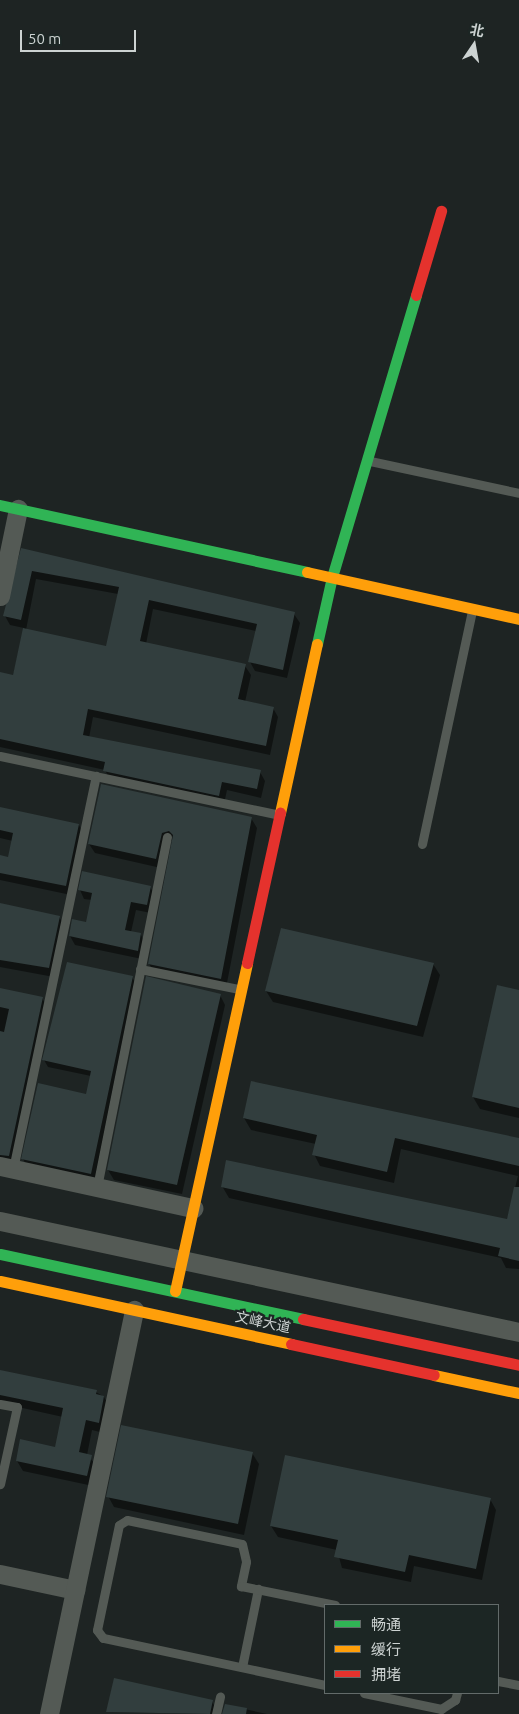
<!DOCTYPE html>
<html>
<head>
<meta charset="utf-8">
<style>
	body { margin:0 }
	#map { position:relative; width:519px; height:1714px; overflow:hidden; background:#1e2423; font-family:Ubuntu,"Noto Sans SC",sans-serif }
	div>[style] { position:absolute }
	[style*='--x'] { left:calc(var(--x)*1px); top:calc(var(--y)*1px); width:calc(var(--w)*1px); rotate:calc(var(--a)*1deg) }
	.shadow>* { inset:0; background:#0007 }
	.building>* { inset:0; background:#323e3e }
	.lane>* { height:9px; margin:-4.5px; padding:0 4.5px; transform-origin:4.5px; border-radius:4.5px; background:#545a55 }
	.street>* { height:19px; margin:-9.5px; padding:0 9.5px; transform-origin:9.5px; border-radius:9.5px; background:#545a55 }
	.fast>* { height:11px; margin:-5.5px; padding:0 5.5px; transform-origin:5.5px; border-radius:5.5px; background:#30b455 }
	.slow>* { height:11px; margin:-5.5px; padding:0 5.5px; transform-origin:5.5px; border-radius:5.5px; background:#ff9f0a }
	.jam>* { height:11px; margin:-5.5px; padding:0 5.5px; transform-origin:5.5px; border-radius:5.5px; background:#e5322d }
	span { translate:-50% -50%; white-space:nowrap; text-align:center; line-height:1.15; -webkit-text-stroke:4.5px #1c2624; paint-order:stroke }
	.street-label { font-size:14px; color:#cdd3d2 }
	.legend { position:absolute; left:324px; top:1604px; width:175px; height:90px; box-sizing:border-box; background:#1c2624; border:1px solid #636b6a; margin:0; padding:6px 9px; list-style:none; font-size:15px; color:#cdd3d2 }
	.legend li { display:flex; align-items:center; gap:10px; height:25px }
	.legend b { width:25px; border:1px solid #636b6a }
	.north { position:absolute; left:449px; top:20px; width:50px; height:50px; -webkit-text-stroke:4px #1c2624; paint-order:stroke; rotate:12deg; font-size:14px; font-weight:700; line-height:20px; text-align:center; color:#cdd3d2 }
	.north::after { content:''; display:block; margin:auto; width:18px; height:22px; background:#cdd3d2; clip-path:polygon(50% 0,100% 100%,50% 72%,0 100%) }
	.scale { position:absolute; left:20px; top:30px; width:116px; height:22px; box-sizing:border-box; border:2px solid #cdd3d2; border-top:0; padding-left:6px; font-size:15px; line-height:18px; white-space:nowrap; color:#cdd3d2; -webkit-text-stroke:4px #1c2624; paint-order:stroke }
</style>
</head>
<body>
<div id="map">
	<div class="shadow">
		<i style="clip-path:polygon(evenodd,22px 549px,294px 614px,300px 623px,287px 678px,255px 671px,250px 662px,256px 631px,153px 609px,146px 644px,245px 666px,251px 675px,245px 702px,273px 708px,278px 717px,270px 755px,93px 717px,89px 738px,260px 772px,265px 781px,261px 798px,227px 790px,224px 804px,110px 780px,105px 770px,0 747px,0 673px,13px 676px,24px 628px,10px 625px,5px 616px,22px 549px,36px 579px,118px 594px,107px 648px,26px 630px,36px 579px)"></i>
		<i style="clip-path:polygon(102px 785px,251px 818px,257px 828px,226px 988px,155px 973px,149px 964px,173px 840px,167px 843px,161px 868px,95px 853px,89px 844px)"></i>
		<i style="clip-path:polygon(0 808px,79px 825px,84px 835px,71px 895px,0 880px,0 857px,9px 858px,13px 841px,0 838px)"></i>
		<i style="clip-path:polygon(150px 887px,155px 895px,151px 913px,136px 910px,131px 932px,141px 935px,145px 943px,142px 959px,75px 945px,70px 936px,87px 923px,92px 900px,84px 899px,80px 890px)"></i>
		<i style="clip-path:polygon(0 904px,59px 917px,65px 926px,54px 977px,0 967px)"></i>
		<i style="clip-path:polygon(433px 964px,440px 975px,423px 1037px,273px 1002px,266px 991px)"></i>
		<i style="clip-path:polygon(132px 977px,136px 984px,95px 1181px,27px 1166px,23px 1159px,87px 1095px,91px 1076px,48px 1067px,44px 1060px)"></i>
		<i style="clip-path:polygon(0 989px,42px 998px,48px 1008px,14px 1166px,0 1168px)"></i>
		<i style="clip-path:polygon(519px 991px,519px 1118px,480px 1109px,473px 1097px)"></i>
		<i style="clip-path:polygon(220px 995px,225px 1005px,182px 1194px,114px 1180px,108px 1170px)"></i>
		<i style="clip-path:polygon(244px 1118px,519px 1139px,519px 1269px,506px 1268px,501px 1258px,229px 1198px,222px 1186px,507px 1220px,518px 1176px,401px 1149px,394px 1183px,320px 1166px,314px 1154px,316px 1144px,251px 1130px)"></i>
		<i style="clip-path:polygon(0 1371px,96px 1392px,104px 1397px,110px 1408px,104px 1433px,92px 1430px,87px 1455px,97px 1466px,93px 1486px,23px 1471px,17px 1461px,56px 1448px,63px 1417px,0 1403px)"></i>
		<i style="clip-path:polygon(252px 1453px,259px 1464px,244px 1535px,114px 1507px,108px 1496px)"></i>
		<i style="clip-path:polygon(490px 1499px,496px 1510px,482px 1580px,414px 1566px,411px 1582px,342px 1568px,337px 1550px,278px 1537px,271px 1526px)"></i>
		<i style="clip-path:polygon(212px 1701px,218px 1714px,108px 1712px)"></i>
		<i style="clip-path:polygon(226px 1705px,267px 1714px,223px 1714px)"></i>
	</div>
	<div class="building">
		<i style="clip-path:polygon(21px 548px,295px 612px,283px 670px,248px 662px,257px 624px,149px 600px,140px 641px,246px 664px,238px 699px,274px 707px,266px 746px,88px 709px,83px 735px,261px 770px,257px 789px,222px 782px,219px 796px,103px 771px,105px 762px,0 739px,0 672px,13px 675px,23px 628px,106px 646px,119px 587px,32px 571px,21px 620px,3px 616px)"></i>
		<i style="clip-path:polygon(101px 784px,252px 817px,221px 979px,148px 964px,173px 835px,169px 831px,162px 833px,156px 859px,88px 844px)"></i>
		<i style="clip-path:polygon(0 807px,79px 824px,66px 886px,0 873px,0 855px,8px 857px,13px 833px,0 830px)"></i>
		<i style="clip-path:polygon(82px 871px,151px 886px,147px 905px,131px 902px,125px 930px,141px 933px,138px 951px,69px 936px,72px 919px,86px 922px,92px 893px,78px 890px)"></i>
		<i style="clip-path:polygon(0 903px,60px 916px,49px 968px,0 960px)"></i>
		<i style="clip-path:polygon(281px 928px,434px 963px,417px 1026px,265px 991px)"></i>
		<i style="clip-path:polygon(67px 962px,133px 976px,91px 1174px,21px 1159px,38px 1083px,86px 1094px,91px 1071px,42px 1060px)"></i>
		<i style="clip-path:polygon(146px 976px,221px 994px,177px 1185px,107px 1170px)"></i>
		<i style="clip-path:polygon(497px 985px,519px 990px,519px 1108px,472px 1097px)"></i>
		<i style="clip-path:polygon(0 988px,43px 997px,9px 1156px,0 1155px,0 1031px,4px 1032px,9px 1009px,0 1007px)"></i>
		<i style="clip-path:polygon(251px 1081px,519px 1138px,519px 1166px,395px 1138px,387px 1172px,312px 1155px,317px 1135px,243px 1118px)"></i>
		<i style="clip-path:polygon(226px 1160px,507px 1219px,514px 1187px,519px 1187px,519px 1261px,498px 1256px,500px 1248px,221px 1187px)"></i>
		<i style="clip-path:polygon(0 1370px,97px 1390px,96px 1394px,104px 1396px,99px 1423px,86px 1420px,79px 1452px,92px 1455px,87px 1476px,16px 1461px,20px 1439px,55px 1447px,63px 1408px,0 1395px)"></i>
		<i style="clip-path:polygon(121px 1425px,253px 1452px,238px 1524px,106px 1497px)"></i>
		<i style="clip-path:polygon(285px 1455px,491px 1498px,476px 1569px,409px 1555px,405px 1572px,334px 1557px,338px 1540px,270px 1526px)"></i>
		<i style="clip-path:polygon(114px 1678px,213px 1700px,210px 1714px,106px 1712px)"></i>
		<i style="clip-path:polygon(225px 1704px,247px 1708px,246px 1714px,222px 1714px)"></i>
	</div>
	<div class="lane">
		<i style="--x:370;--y:461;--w:152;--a:12.1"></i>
		<i style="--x:0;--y:756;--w:285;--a:11.9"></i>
		<i style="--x:422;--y:844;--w:238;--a:-77.9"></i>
		<i style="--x:140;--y:969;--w:100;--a:11.5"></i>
		<i style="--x:13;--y:1169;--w:402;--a:-78.1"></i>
		<i style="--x:97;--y:1187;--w:357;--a:-78.7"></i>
		<i style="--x:0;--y:1404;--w:17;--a:10"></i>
		<i style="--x:17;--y:1407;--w:79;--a:102.4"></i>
		<i style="--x:242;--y:1667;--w:80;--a:-78.4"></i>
		<i style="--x:498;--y:1681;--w:21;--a:11"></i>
		<i style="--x:325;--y:1685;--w:227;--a:-168"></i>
		<i style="--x:103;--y:1638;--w:10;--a:-127"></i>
		<i style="--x:97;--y:1630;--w:107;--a:-78.2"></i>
		<i style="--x:119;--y:1525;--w:9;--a:-32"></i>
		<i style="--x:127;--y:1520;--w:117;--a:11.8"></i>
		<i style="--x:242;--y:1544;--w:18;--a:77"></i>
		<i style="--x:246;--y:1562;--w:25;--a:102"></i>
		<i style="--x:241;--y:1586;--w:96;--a:11.4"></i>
		<i style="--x:364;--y:1693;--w:79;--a:11.7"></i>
		<i style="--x:441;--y:1709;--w:17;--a:-33"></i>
		<i style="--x:455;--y:1700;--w:7;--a:-74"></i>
		<i style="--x:216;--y:1714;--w:18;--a:-77"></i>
	</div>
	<div class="street">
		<i style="--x:0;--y:596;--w:89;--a:-78.3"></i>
		<i style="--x:0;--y:1166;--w:198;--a:12.3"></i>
		<i style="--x:0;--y:1221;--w:531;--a:12.07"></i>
		<i style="--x:0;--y:1574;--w:77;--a:12"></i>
		<i style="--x:49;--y:1714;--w:413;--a:-78.1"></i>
	</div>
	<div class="fast">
		<i style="--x:0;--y:505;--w:314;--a:12.3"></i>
		<i style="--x:317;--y:644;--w:69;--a:-77.4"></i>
		<i style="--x:332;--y:577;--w:294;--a:-73.4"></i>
		<i style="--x:0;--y:1254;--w:310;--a:12.1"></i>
	</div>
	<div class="slow">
		<i style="--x:307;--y:572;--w:217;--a:12.5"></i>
		<i style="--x:280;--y:813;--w:173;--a:-77.7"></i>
		<i style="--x:0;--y:1281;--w:298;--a:12.2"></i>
		<i style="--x:175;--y:1291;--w:336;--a:-77.6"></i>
		<i style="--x:434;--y:1375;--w:87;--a:12"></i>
	</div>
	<div class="jam">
		<i style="--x:416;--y:295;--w:88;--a:-73.4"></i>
		<i style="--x:247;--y:963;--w:154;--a:-77.6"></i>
		<i style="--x:303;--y:1319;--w:221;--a:12"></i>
		<i style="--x:291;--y:1344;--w:146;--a:12.2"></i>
	</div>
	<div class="street-label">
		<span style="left:263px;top:1322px;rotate:12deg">文峰大道</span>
	</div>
	<ul class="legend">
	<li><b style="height:6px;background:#30b455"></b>畅通</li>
	<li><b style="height:6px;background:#ff9f0a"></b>缓行</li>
	<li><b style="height:6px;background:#e5322d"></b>拥堵</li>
	</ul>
	<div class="north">北</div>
	<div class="scale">50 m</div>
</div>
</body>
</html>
